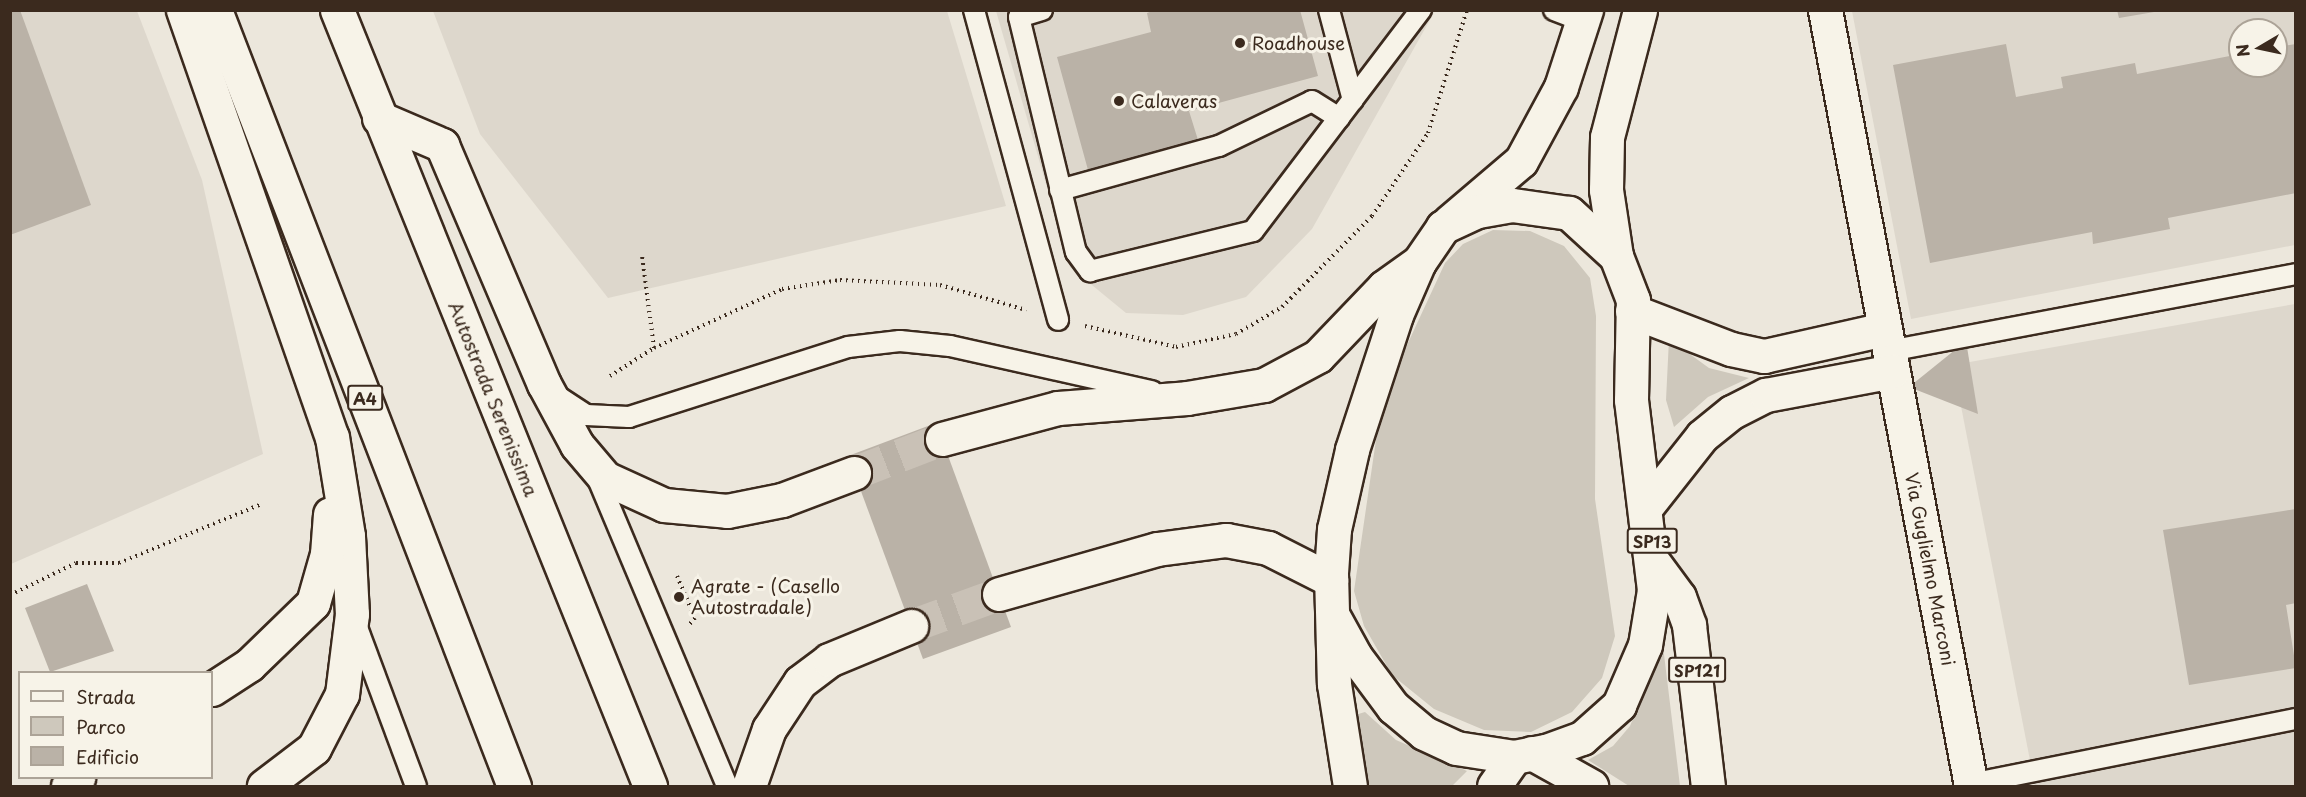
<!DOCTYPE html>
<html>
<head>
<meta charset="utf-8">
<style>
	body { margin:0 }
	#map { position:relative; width:2306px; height:797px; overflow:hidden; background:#ece7dc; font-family:"Playpen Sans",sans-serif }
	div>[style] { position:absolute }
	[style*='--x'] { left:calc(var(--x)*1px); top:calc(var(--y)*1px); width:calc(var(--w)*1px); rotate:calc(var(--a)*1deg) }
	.built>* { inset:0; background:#ddd7cc }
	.green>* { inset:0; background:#cec8bc }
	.building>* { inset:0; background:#bab2a7 }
	.motorway-tunnel>* { height:33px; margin-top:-16.5px; transform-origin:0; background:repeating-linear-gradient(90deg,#c9c1b6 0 33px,transparent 0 49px) }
	.path>* { height:4px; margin-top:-2px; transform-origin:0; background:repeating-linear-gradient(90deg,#3b2a1e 0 1.5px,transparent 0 6px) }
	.roads { filter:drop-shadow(2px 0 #3b2a1e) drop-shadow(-2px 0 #3b2a1e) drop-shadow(0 2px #3b2a1e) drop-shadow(0 -2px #3b2a1e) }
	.service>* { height:20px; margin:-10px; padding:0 10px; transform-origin:10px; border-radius:10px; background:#f7f3e8 }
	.minor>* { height:33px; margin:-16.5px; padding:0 16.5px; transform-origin:16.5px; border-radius:16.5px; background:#f7f3e8 }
	.tertiary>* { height:33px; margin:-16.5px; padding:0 16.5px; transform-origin:16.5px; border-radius:16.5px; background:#f7f3e8 }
	.primary>* { height:33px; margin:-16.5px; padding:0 16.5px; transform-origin:16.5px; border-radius:16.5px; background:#f7f3e8 }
	.motorway>* { height:33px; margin:-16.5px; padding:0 16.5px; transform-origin:16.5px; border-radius:16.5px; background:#f7f3e8 }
	.dots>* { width:16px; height:16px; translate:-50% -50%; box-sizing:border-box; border:3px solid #f7f3e8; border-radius:50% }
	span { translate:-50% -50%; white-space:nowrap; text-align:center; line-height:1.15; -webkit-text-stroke:6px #f7f3e8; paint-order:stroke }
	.shield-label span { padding:2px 4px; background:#f7f3e8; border:2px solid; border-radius:4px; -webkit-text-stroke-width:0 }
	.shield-label { font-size:16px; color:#3b2a1e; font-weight:700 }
	.poi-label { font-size:18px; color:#3b2a1e }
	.left { translate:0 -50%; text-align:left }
	.street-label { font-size:18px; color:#3b2a1e }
	.frame { position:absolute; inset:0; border:12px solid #3b2a1e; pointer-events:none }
	.legend { position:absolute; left:18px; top:671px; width:195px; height:108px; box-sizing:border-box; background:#f7f3e8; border:2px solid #aca397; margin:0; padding:8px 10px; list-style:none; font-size:18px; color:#3b2a1e }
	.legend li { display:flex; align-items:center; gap:12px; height:30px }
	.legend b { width:30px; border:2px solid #aca397 }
	.north { position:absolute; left:2228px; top:18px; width:60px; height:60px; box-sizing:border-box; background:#f7f3e8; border:2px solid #aca397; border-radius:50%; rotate:261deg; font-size:16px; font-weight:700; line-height:24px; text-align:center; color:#3b2a1e }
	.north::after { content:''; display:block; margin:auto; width:21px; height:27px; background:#3b2a1e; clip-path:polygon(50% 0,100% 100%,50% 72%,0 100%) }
</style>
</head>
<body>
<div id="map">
	<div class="built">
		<i style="clip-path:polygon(11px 11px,137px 11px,202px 180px,263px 454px,11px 564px)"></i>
		<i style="clip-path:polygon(433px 11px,947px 11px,1006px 206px,608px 298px,480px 134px)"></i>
		<i style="clip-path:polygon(996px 11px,1435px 11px,1312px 229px,1246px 297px,1183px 315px,1126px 313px,1070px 267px)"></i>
		<i style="clip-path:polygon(evenodd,1852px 11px,2295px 11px,2295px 245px,1911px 319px,1852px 11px,2240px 30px,2276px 30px,2276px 66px,2240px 66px,2240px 30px)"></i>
		<i style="clip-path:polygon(2295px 304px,2295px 786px,2035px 786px,1953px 365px)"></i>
	</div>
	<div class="green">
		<i style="clip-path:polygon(1493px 230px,1530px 231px,1564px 246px,1590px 278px,1596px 316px,1595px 499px,1615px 636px,1602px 678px,1572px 712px,1531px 732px,1484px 730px,1434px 709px,1392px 675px,1364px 626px,1354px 591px,1378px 426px,1395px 371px,1445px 263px,1463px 244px)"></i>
		<i style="clip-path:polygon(1669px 339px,1709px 368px,1749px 378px,1708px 397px,1674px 427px,1666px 400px)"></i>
		<i style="clip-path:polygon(1663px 646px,1680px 786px,1629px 786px,1588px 760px,1613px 746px,1630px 726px)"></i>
		<i style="clip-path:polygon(1365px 712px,1396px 740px,1467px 771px,1452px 786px,1365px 786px,1355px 715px)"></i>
	</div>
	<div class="building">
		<i style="clip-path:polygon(10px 10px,20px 10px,91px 205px,10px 235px)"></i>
		<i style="clip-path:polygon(1155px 10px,1300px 10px,1318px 76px,1189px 111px,1198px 140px,1088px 170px,1057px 57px,1151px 32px,1147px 13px)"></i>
		<i style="clip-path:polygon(2117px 10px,2154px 10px,2154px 12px,2119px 18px)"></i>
		<i style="clip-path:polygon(2006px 44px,2016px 97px,2063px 88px,2061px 77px,2135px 63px,2137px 74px,2240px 54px,2240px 66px,2276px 66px,2276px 47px,2296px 44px,2296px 193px,2168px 218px,2170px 229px,2093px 244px,2092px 232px,1930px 263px,1893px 65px)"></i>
		<i style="clip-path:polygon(1966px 341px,1978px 414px,1909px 387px)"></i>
		<i style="clip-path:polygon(936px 423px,1011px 627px,923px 659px,848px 456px)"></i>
		<i style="clip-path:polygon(2296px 509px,2296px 603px,2286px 605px,2296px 668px,2189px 685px,2163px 530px)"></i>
		<i style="clip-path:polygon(87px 584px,114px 651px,50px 672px,25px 608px)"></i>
	</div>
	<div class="motorway-tunnel">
		<i style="--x:854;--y:473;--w:94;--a:-21.1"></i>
		<i style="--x:911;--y:626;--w:94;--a:-20"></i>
	</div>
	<div class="path">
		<i style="--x:1085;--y:326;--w:93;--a:13"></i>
		<i style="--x:1176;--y:347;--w:61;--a:-12.2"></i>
		<i style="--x:1236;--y:334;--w:53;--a:-30.4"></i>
		<i style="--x:1282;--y:307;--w:128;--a:-45.3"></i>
		<i style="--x:1372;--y:216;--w:100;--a:-56"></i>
		<i style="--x:1428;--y:133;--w:129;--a:-72.4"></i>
		<i style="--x:654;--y:348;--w:141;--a:-24.7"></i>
		<i style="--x:782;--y:289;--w:59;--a:-8.8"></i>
		<i style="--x:840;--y:280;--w:100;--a:2.9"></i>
		<i style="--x:940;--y:285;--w:90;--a:16.2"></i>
		<i style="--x:610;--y:376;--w:52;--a:-32.5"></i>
		<i style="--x:654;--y:348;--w:94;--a:-97.4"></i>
		<i style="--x:677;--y:576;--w:46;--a:66.8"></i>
		<i style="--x:695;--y:618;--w:9;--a:131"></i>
		<i style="--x:10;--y:595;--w:73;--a:-25.9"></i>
		<i style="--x:76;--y:563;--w:43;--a:0"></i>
		<i style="--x:119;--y:563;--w:152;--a:-22.5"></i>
	</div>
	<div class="roads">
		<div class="service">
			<i style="--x:974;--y:10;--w:321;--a:74.8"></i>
			<i style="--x:1042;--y:10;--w:24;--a:163"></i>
			<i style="--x:1019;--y:17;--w:242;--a:76.4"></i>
			<i style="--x:1076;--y:252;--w:24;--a:54"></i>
			<i style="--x:1090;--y:271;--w:168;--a:-13.8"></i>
			<i style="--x:1253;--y:231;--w:278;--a:-52.8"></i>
			<i style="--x:1329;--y:10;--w:93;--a:75.1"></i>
			<i style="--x:1554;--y:10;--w:31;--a:21"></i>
			<i style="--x:1060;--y:190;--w:165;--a:-15.5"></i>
			<i style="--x:1219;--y:146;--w:103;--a:-25.8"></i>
			<i style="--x:1312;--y:101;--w:32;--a:32"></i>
			<i style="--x:1889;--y:351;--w:414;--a:-10.7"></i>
			<i style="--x:557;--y:396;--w:35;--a:33"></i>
			<i style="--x:586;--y:415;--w:43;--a:2.7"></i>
			<i style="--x:629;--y:417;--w:230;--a:-17.7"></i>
			<i style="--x:848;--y:347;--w:52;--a:-6.6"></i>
			<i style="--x:900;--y:341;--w:50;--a:5.7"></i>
			<i style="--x:950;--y:346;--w:207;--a:12.6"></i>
			<i style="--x:596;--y:474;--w:338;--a:67.2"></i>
			<i style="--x:355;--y:622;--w:175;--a:69.6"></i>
			<i style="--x:1970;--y:784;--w:332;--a:-11.3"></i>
		</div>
		<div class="minor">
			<i style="--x:1825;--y:10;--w:790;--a:79.34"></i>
			<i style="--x:1632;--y:311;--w:106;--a:21"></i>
			<i style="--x:1731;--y:349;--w:34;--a:12"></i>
			<i style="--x:1764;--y:356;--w:124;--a:-12.6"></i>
			<i style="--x:1646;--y:507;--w:90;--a:-51.7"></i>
			<i style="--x:1702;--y:436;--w:38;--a:-39"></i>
			<i style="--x:1732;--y:412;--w:38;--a:-27"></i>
			<i style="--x:1766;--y:395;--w:129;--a:-10.7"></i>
		</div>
		<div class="tertiary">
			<i style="--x:1449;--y:222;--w:94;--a:-40.3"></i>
			<i style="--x:1521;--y:161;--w:84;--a:-61.6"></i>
			<i style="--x:1561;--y:87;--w:81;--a:-72"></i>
			<i style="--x:1616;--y:256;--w:67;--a:-98.6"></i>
			<i style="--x:1606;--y:190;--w:53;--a:-88.9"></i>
			<i style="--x:1607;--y:137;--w:131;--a:-75.4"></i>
		</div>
		<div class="primary">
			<i style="--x:1654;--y:563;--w:42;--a:53.7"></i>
			<i style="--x:1679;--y:597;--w:30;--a:70"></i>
			<i style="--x:1689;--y:625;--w:162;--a:83.3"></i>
			<i style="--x:1333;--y:616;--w:46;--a:61.2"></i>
			<i style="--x:1355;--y:656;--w:64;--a:53.3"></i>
			<i style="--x:1393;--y:707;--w:40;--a:40"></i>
			<i style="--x:1424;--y:733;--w:35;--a:25"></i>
			<i style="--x:1456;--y:748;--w:59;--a:8.8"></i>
			<i style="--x:1514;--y:757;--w:33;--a:-11"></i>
			<i style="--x:1546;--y:751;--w:38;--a:-20"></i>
			<i style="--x:1582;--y:738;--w:50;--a:-41.7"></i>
			<i style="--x:1619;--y:705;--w:65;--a:-66.6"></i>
			<i style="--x:1645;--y:645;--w:56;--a:-80.7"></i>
			<i style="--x:1654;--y:590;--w:191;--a:-96.9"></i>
			<i style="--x:1631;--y:400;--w:100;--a:-88.9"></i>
			<i style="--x:1633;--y:300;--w:47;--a:-111.1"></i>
			<i style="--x:1616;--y:256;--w:64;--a:-137.5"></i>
			<i style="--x:1569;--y:213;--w:58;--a:-172"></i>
			<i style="--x:1512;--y:205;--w:36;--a:170"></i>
			<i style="--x:1477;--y:211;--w:38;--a:155"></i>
			<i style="--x:1443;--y:227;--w:42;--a:124.4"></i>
			<i style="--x:1419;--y:262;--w:58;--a:113.5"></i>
			<i style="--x:1396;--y:315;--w:142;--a:108.1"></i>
			<i style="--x:1352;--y:450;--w:81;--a:102.8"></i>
			<i style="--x:1334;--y:529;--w:44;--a:93.9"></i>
			<i style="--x:1331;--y:573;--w:111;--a:88.5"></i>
			<i style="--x:1334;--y:684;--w:103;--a:81.1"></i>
			<i style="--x:1532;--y:753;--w:68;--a:29.2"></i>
			<i style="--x:1494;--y:786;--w:35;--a:-55"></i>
		</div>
		<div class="motorway">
			<i style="--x:183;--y:10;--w:452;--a:70.8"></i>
			<i style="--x:332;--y:437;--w:100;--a:80.8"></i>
			<i style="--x:348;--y:536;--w:78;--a:87.1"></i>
			<i style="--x:352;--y:614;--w:81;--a:97.1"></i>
			<i style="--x:342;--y:694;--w:61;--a:117.4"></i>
			<i style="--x:314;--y:748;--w:63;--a:142.8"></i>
			<i style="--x:215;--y:10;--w:832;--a:68.93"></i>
			<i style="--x:337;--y:10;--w:837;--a:68.03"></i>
			<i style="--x:379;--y:118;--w:69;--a:23.2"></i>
			<i style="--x:442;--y:145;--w:260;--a:66.9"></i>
			<i style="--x:544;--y:384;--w:69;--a:61.6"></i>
			<i style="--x:577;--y:445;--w:43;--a:49.7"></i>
			<i style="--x:605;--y:478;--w:65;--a:24.6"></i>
			<i style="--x:664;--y:505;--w:63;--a:5.4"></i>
			<i style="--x:727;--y:511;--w:56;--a:-11.3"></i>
			<i style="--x:782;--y:500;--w:77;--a:-20.6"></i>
			<i style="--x:942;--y:439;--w:120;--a:-15"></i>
			<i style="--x:1058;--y:408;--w:129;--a:-4.4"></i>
			<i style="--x:1187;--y:398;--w:78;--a:-9.6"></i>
			<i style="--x:1264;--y:385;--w:61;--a:-28.2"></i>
			<i style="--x:1318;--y:356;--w:95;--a:-46.3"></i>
			<i style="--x:1384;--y:287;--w:43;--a:-35.5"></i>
			<i style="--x:999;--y:594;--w:164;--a:-15.9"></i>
			<i style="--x:1157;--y:549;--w:70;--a:-7.4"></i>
			<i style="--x:1226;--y:540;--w:43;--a:10.8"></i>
			<i style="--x:1268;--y:548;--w:71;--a:26.9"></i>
			<i style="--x:212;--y:689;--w:44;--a:-33"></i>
			<i style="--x:249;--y:665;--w:89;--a:-44.1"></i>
			<i style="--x:313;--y:603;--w:51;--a:-74.1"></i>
			<i style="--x:327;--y:554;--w:40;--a:-85.7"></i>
			<i style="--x:68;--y:786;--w:13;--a:-39"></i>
			<i style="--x:749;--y:786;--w:60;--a:-70.7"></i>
			<i style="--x:769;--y:729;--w:56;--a:-56.6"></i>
			<i style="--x:800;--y:682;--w:36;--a:-37"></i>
			<i style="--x:829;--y:660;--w:89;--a:-22.5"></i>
		</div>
	</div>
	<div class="dots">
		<i style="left:1240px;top:43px;background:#3b2a1e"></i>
		<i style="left:1119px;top:101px;background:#3b2a1e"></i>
		<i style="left:679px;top:597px;background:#3b2a1e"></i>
	</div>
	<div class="shield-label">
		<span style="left:365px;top:398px">A4</span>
		<span style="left:1652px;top:541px">SP13</span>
		<span style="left:1697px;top:670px">SP121</span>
	</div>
	<div class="poi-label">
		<span class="left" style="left:1252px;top:43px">Roadhouse</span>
		<span class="left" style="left:1131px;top:101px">Calaveras</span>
		<span class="left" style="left:691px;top:597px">Agrate - (Casello<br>Autostradale)</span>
	</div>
	<div class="street-label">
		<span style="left:493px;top:399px;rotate:68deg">Autostrada Serenissima</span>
		<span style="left:1930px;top:569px;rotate:79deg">Via Guglielmo Marconi</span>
	</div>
	<div class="frame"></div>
	<ul class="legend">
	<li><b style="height:8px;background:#f7f3e8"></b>Strada</li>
	<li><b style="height:16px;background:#cec8bc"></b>Parco</li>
	<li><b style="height:16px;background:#bab2a7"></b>Edificio</li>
	</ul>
	<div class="north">N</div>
</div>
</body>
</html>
